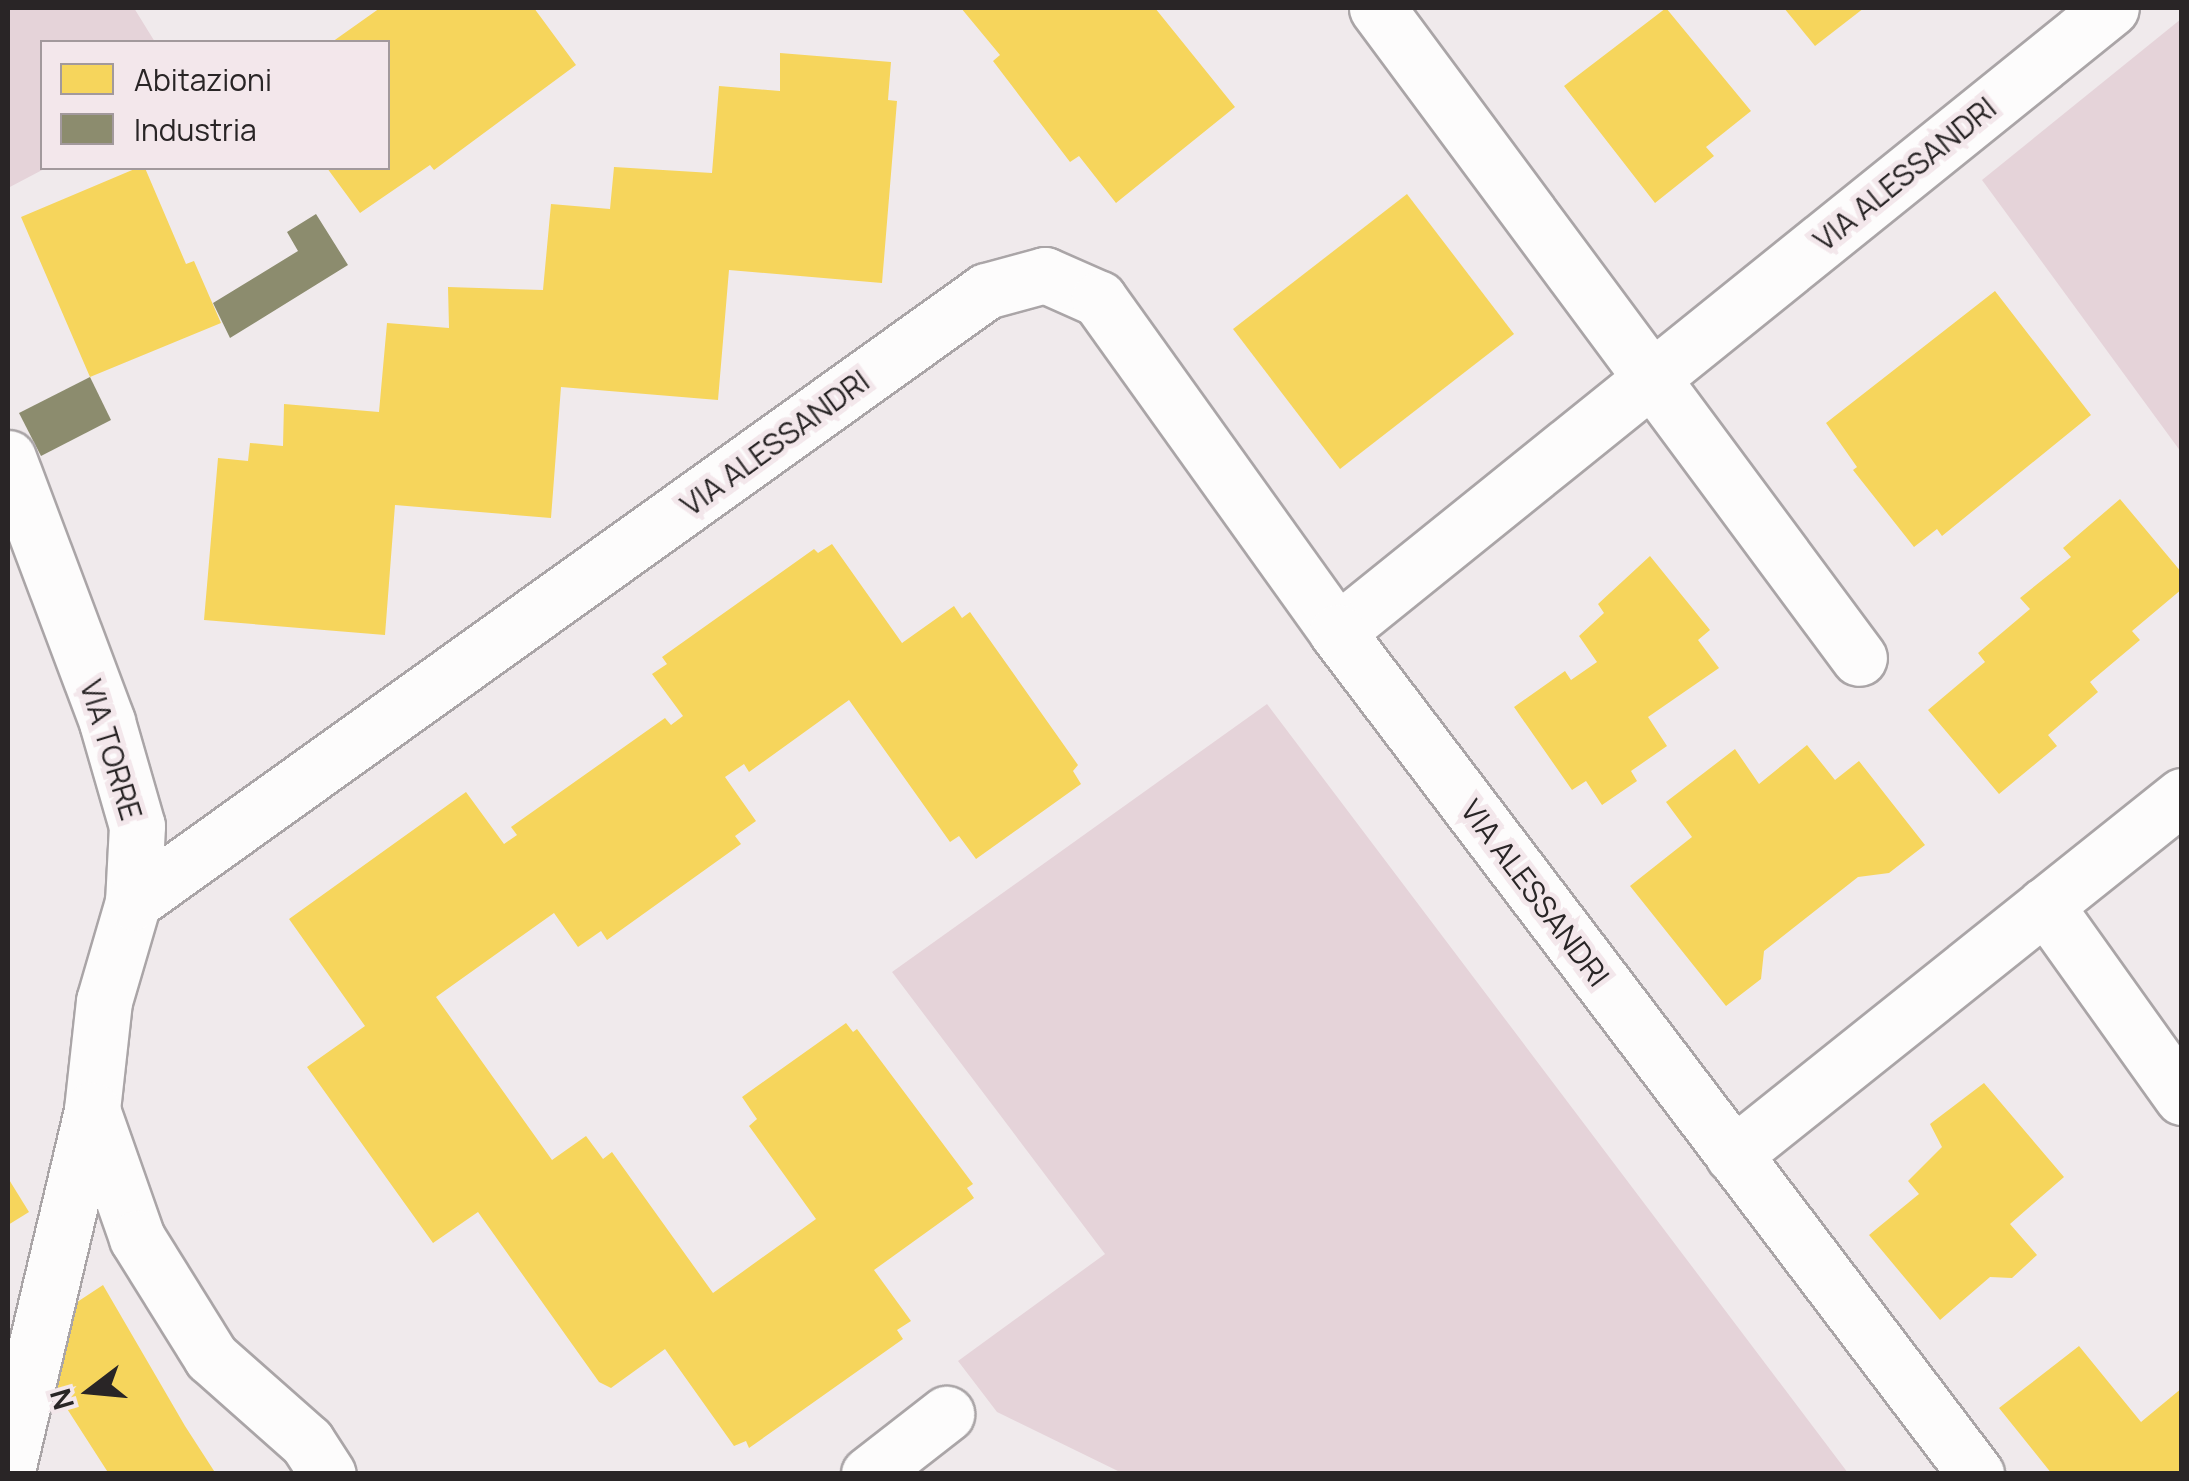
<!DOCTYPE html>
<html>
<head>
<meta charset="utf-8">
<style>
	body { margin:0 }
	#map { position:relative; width:2189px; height:1481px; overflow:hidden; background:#f0eaec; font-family:Manrope,sans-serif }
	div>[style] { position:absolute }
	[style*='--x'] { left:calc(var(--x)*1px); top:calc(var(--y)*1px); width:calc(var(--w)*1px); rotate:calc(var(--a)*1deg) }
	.green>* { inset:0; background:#e5d3d9 }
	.homes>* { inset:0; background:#f6d55c }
	.industry>* { inset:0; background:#8c8c6e }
	.roads { filter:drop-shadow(2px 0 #aaa5a7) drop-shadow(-2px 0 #aaa5a7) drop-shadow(0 2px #aaa5a7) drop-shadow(0 -2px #aaa5a7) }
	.minor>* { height:55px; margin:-27.5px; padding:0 27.5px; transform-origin:27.5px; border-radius:27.5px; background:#fdfcfc }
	span { translate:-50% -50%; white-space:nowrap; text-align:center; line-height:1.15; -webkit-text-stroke:10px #f3e7eb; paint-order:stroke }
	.street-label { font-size:30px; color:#292526 }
	.frame { position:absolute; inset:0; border:10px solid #292526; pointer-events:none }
	.legend { position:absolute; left:40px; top:40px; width:350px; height:130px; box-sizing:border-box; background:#f3e7eb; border:2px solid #a2999c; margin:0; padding:12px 18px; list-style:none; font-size:30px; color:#292526 }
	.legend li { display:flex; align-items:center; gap:20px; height:50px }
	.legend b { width:50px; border:2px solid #a2999c }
	.north { position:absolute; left:40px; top:1341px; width:100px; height:100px; -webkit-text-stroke:8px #f3e7eb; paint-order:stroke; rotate:254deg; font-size:28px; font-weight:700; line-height:40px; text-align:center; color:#292526 }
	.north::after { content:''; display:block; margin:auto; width:35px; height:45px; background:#292526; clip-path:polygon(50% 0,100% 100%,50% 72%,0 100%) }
</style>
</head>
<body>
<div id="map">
	<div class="green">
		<i style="clip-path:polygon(8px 8px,134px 8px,155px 42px,42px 42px,46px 168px,8px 188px)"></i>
		<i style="clip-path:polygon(2181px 19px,2181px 452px,1982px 180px)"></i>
		<i style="clip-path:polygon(1267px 704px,1848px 1473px,1122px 1473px,997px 1412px,958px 1361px,1105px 1254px,892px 972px)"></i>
	</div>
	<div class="homes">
		<i style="clip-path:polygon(380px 8px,534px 8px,576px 65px,434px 170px,430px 165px,360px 213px,327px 168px,388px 168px,388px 42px,332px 42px)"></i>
		<i style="clip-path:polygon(961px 8px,1155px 8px,1235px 107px,1116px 203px,1079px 156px,1070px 162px,993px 61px,1000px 55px)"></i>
		<i style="clip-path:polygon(1666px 8px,1751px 111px,1706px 147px,1714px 156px,1655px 203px,1564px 86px)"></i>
		<i style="clip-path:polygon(1784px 8px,1864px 8px,1815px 46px)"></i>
		<i style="clip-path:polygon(780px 53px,891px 62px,888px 100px,897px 101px,882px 283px,729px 270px,718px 400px,561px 387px,551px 518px,395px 505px,385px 635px,204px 620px,218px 458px,248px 461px,250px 443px,283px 446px,284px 404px,379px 412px,387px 323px,449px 328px,448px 287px,543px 290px,551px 204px,610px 209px,614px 167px,712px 173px,719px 86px,780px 91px)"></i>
		<i style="clip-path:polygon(137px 168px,145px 168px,186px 264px,194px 261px,221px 323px,90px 377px,21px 217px)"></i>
		<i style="clip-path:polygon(1407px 194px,1514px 334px,1340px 469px,1233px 329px)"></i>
		<i style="clip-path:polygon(1995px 291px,2091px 415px,1942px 536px,1937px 529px,1914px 547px,1853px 470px,1857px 467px,1826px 423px)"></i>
		<i style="clip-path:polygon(2120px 499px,2182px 573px,2182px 589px,2132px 631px,2140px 640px,2090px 682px,2098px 692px,2048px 735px,2057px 746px,1999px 794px,1928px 710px,1985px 662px,1978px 653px,2030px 609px,2020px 598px,2071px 557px,2063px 548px)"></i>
		<i style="clip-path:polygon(832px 544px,902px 643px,954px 606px,962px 618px,970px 612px,1078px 765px,1073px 771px,1081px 784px,976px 859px,959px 836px,950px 842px,849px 700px,749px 772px,744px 764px,725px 777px,756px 821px,735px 836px,741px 844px,607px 940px,601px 931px,578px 947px,554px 913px,436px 997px,552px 1160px,586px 1136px,603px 1159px,612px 1152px,713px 1293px,816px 1219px,749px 1126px,757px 1119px,742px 1097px,846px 1023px,853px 1032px,857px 1029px,973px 1184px,967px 1188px,974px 1198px,874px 1270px,911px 1321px,897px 1330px,903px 1339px,749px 1448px,746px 1441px,734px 1446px,665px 1349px,611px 1388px,599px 1382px,478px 1212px,433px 1243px,307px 1067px,365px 1026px,289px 919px,466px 792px,504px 844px,517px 835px,511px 827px,665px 718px,671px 725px,683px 716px,652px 674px,667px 664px,662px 657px,814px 549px,818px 553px)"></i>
		<i style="clip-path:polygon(1650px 556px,1710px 630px,1698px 640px,1719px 668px,1648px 717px,1667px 746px,1631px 771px,1637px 781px,1602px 805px,1586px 781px,1572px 790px,1514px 707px,1565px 671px,1571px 680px,1597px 662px,1579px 636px,1604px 613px,1598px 604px)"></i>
		<i style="clip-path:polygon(1807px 745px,1835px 780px,1859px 761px,1925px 845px,1889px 873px,1858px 877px,1764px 951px,1761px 979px,1726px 1006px,1630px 886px,1692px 837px,1666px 802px,1735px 749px,1759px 784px)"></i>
		<i style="clip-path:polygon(1984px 1083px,2064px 1177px,2010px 1224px,2037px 1255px,2012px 1278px,1990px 1277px,1940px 1320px,1869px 1235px,1919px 1194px,1908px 1181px,1942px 1147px,1930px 1124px)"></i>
		<i style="clip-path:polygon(8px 1178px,29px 1212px,8px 1225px)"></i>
		<i style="clip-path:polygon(103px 1285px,185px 1426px,216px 1474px,109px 1474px,46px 1376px,59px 1314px)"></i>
		<i style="clip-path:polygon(2079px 1346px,2141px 1422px,2182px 1388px,2182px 1474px,2052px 1474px,1999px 1408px)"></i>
	</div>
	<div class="industry">
		<i style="clip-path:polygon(316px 214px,348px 265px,230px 338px,213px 303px,298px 251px,287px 232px)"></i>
		<i style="clip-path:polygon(90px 377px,111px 420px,41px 456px,19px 413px)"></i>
	</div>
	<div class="roads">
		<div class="minor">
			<i style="--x:1377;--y:8;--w:809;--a:53.44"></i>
			<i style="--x:8;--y:458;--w:282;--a:69.4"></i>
			<i style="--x:107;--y:722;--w:108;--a:73.9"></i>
			<i style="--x:137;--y:826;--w:76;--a:93"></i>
			<i style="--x:133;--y:902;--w:103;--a:106.3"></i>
			<i style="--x:104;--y:1001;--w:110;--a:96.3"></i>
			<i style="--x:92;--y:1110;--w:136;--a:70.6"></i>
			<i style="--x:137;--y:1238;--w:140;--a:58.1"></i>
			<i style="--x:211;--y:1357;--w:128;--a:41.5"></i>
			<i style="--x:307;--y:1442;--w:38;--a:57"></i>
			<i style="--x:1337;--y:632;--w:994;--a:-38.88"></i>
			<i style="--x:133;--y:902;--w:1049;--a:-35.61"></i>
			<i style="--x:986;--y:291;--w:61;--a:-15.2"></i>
			<i style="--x:1045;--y:275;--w:59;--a:24"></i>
			<i style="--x:1099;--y:299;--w:409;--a:54.4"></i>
			<i style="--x:1337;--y:632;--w:1057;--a:52.8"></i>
			<i style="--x:2045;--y:905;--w:236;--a:54.5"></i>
			<i style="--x:1733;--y:1155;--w:575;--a:-38.64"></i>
			<i style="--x:8;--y:1466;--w:366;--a:-76.7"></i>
			<i style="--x:869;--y:1474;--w:98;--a:-37.9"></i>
		</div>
	</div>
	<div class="street-label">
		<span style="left:1905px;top:174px;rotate:-39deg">VIA ALESSANDRI</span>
		<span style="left:775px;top:443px;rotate:-36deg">VIA ALESSANDRI</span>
		<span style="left:111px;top:750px;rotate:73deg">VIA TORRE</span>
		<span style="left:1535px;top:893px;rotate:53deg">VIA ALESSANDRI</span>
	</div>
	<div class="frame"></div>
	<ul class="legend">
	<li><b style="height:28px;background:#f6d55c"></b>Abitazioni</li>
	<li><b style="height:28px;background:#8c8c6e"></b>Industria</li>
	</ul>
	<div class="north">N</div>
</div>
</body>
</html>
